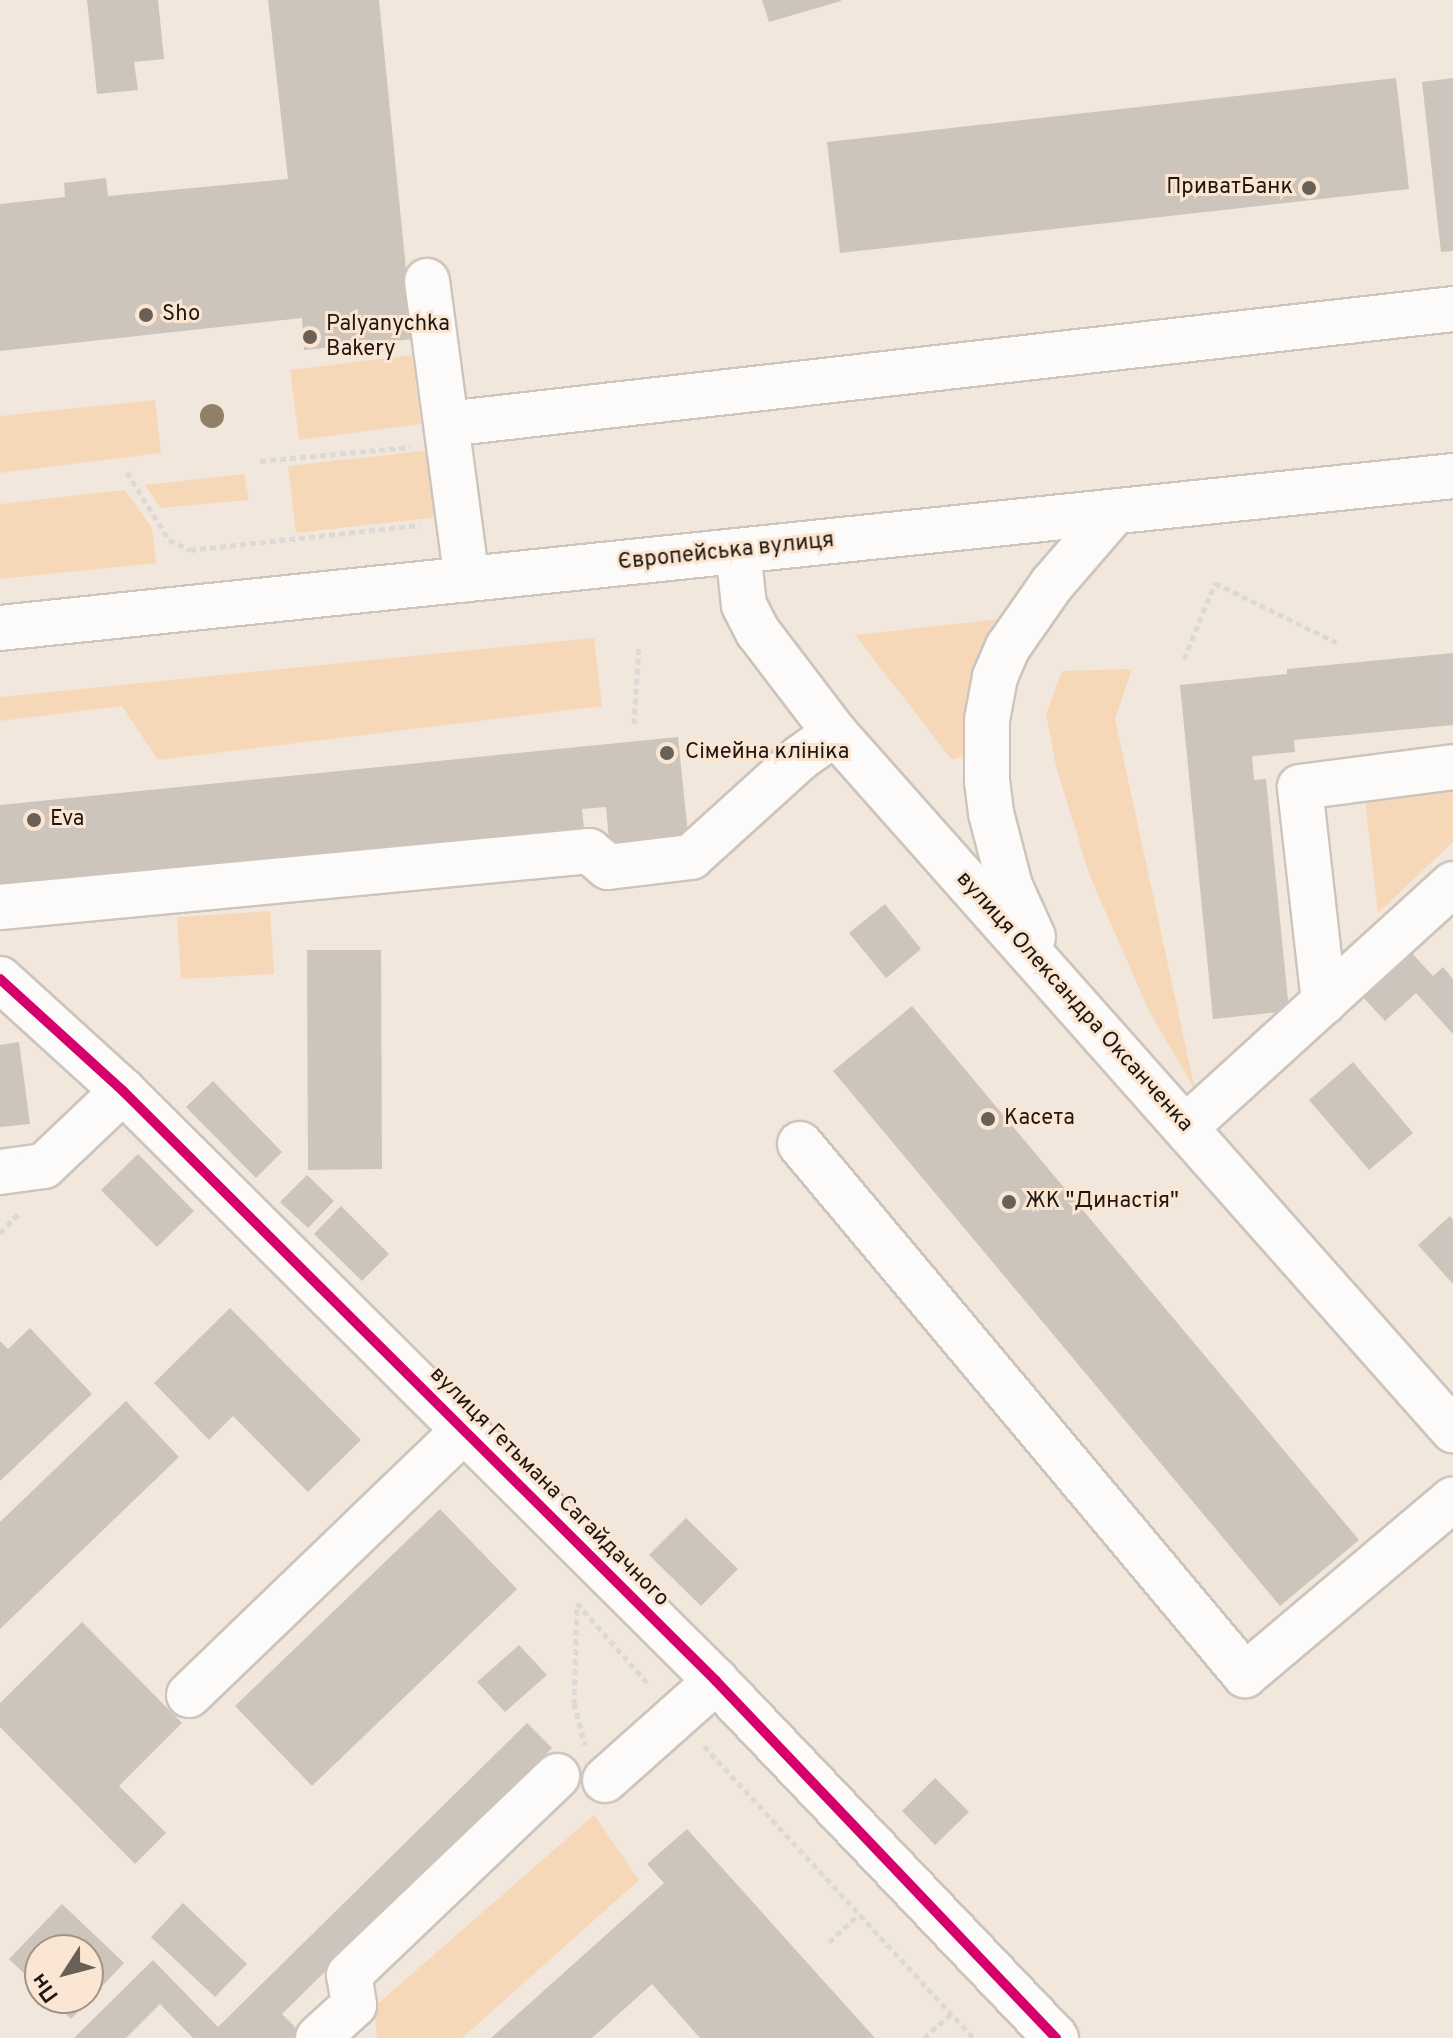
<!DOCTYPE html>
<html>
<head>
<meta charset="utf-8">
<style>
	body { margin:0 }
	#map { position:relative; width:1453px; height:2038px; overflow:hidden; background:#f2e7dc; font-family:Overpass,sans-serif }
	div>[style] { position:absolute }
	[style*='--x'] { left:calc(var(--x)*1px); top:calc(var(--y)*1px); width:calc(var(--w)*1px); rotate:calc(var(--a)*1deg) }
	.green>* { inset:0; background:#f6d8b9 }
	.building>* { inset:0; background:#cdc4bb }
	.path>* { height:5px; margin-top:-2.5px; transform-origin:0; background:repeating-linear-gradient(90deg,#ddd9d6 0 6px,transparent 0 10px) }
	.roads { filter:drop-shadow(2px 0 #cdc4bc) drop-shadow(-2px 0 #cdc4bc) drop-shadow(0 2px #cdc4bc) drop-shadow(0 -2px #cdc4bc) }
	.minor>* { height:44px; margin:-22px; padding:0 22px; transform-origin:22px; border-radius:22px; background:#fdfbfa }
	.major>* { height:44px; margin:-22px; padding:0 22px; transform-origin:22px; border-radius:22px; background:#fdfbfa }
	.cycleway>* { height:10px; margin:-5px; padding:0 5px; transform-origin:5px; border-radius:5px; background:#d6006c }
	.trees>* { width:24px; height:24px; margin:-12px; border-radius:50%; background:#927f68 }
	.dots>* { width:22px; height:22px; translate:-50% -50%; box-sizing:border-box; border:4px solid #fbe6d3; border-radius:50% }
	span { translate:-50% -50%; white-space:nowrap; text-align:center; line-height:1.15; -webkit-text-stroke:6px #fbe6d3; paint-order:stroke }
	.poi-label { font-size:22px; color:#1f1710 }
	.right { translate:-100% -50%; text-align:right }
	.left { translate:0 -50%; text-align:left }
	.street-label { font-size:22px; color:#1f1710 }
	.north { position:absolute; left:24px; top:1934px; width:80px; height:80px; box-sizing:border-box; background:#fbe6d3; border:2px solid #a39385; border-radius:50%; rotate:234deg; font-size:22px; font-weight:700; line-height:32px; text-align:center; color:#1f1710 }
	.north::after { content:''; display:block; margin:auto; width:28px; height:36px; background:#696057; clip-path:polygon(50% 0,100% 100%,50% 72%,0 100%) }
</style>
</head>
<body>
<div id="map">
	<div class="green">
		<i style="clip-path:polygon(412px 355px,421px 424px,299px 440px,290px 370px)"></i>
		<i style="clip-path:polygon(155px 400px,161px 453px,0 473px,0 416px)"></i>
		<i style="clip-path:polygon(431px 450px,438px 517px,296px 533px,288px 466px)"></i>
		<i style="clip-path:polygon(244px 474px,249px 500px,160px 508px,145px 485px)"></i>
		<i style="clip-path:polygon(125px 490px,152px 528px,156px 563px,0 579px,0 504px)"></i>
		<i style="clip-path:polygon(1009px 618px,966px 721px,965px 755px,952px 760px,855px 635px)"></i>
		<i style="clip-path:polygon(594px 638px,602px 706px,158px 760px,122px 706px,0 721px,0 697px)"></i>
		<i style="clip-path:polygon(1132px 669px,1115px 719px,1195px 1090px,1149px 1011px,1089px 874px,1056px 766px,1046px 714px,1062px 671px)"></i>
		<i style="clip-path:polygon(1453px 782px,1453px 842px,1378px 913px,1364px 792px)"></i>
		<i style="clip-path:polygon(270px 911px,274px 974px,181px 979px,177px 917px)"></i>
		<i style="clip-path:polygon(594px 1815px,639px 1880px,462px 2038px,377px 2038px,374px 2007px)"></i>
	</div>
	<div class="building">
		<i style="clip-path:polygon(87px 0,158px 0,164px 59px,134px 62px,138px 90px,97px 94px)"></i>
		<i style="clip-path:polygon(268px 0,379px 0,413px 339px,304px 350px,302px 318px,0 351px,0 204px,65px 197px,64px 183px,106px 178px,108px 196px,288px 179px)"></i>
		<i style="clip-path:polygon(762px 0,841px 0,841px 1px,769px 22px)"></i>
		<i style="clip-path:polygon(1396px 78px,1409px 189px,840px 253px,827px 142px)"></i>
		<i style="clip-path:polygon(1453px 78px,1453px 251px,1441px 252px,1422px 82px)"></i>
		<i style="clip-path:polygon(1453px 653px,1453px 725px,1294px 740px,1295px 752px,1252px 756px,1254px 780px,1266px 779px,1289px 1011px,1213px 1019px,1180px 685px,1287px 674px,1287px 669px)"></i>
		<i style="clip-path:polygon(678px 737px,689px 844px,610px 852px,606px 807px,582px 809px,584px 828px,0 886px,0 805px)"></i>
		<i style="clip-path:polygon(885px 904px,921px 949px,886px 978px,849px 933px)"></i>
		<i style="clip-path:polygon(1408px 949px,1433px 976px,1443px 967px,1453px 979px,1453px 1034px,1416px 993px,1385px 1021px,1359px 993px)"></i>
		<i style="clip-path:polygon(307px 950px,381px 950px,382px 1169px,308px 1170px)"></i>
		<i style="clip-path:polygon(912px 1006px,1359px 1540px,1280px 1606px,833px 1071px)"></i>
		<i style="clip-path:polygon(19px 1042px,30px 1124px,0 1127px,0 1045px)"></i>
		<i style="clip-path:polygon(1353px 1062px,1413px 1133px,1369px 1170px,1309px 1100px)"></i>
		<i style="clip-path:polygon(213px 1081px,282px 1152px,256px 1178px,186px 1107px)"></i>
		<i style="clip-path:polygon(138px 1154px,194px 1211px,157px 1247px,101px 1190px)"></i>
		<i style="clip-path:polygon(307px 1175px,334px 1201px,308px 1228px,280px 1202px)"></i>
		<i style="clip-path:polygon(341px 1206px,389px 1254px,362px 1281px,314px 1234px)"></i>
		<i style="clip-path:polygon(1450px 1216px,1453px 1220px,1453px 1284px,1418px 1245px)"></i>
		<i style="clip-path:polygon(230px 1308px,361px 1440px,308px 1492px,233px 1416px,209px 1440px,154px 1383px)"></i>
		<i style="clip-path:polygon(30px 1328px,92px 1394px,0 1481px,0 1341px,8px 1349px)"></i>
		<i style="clip-path:polygon(126px 1401px,179px 1457px,0 1629px,0 1522px)"></i>
		<i style="clip-path:polygon(440px 1509px,517px 1589px,312px 1786px,235px 1706px)"></i>
		<i style="clip-path:polygon(686px 1518px,738px 1569px,701px 1606px,649px 1555px)"></i>
		<i style="clip-path:polygon(82px 1622px,182px 1723px,119px 1786px,166px 1833px,135px 1864px,0 1727px,0 1703px)"></i>
		<i style="clip-path:polygon(519px 1645px,547px 1675px,505px 1712px,477px 1682px)"></i>
		<i style="clip-path:polygon(527px 1723px,552px 1748px,282px 2014px,300px 2032px,293px 2038px,193px 2038px,160px 2004px,126px 2038px,74px 2038px,153px 1960px,218px 2027px)"></i>
		<i style="clip-path:polygon(935px 1778px,969px 1812px,935px 1845px,902px 1811px)"></i>
		<i style="clip-path:polygon(687px 1829px,875px 2038px,700px 2038px,652px 1984px,592px 2038px,491px 2038px,664px 1883px,647px 1864px)"></i>
		<i style="clip-path:polygon(183px 1903px,247px 1964px,215px 1997px,151px 1937px)"></i>
		<i style="clip-path:polygon(62px 1904px,124px 1963px,71px 2019px,50px 1998px,88px 1998px,88px 1950px,40px 1950px,40px 1989px,9px 1959px)"></i>
	</div>
	<div class="path">
		<i style="--x:260;--y:461;--w:151;--a:-5.3"></i>
		<i style="--x:127;--y:472;--w:80;--a:58.3"></i>
		<i style="--x:169;--y:540;--w:23;--a:25"></i>
		<i style="--x:190;--y:550;--w:231;--a:-6.2"></i>
		<i style="--x:1184;--y:659;--w:82;--a:-67.8"></i>
		<i style="--x:1215;--y:583;--w:135;--a:26"></i>
		<i style="--x:634;--y:724;--w:79;--a:-86.4"></i>
		<i style="--x:0;--y:1233;--w:28;--a:-46"></i>
		<i style="--x:577;--y:1603;--w:109;--a:48.7"></i>
		<i style="--x:577;--y:1609;--w:94;--a:91.8"></i>
		<i style="--x:574;--y:1703;--w:43;--a:75.3"></i>
		<i style="--x:704;--y:1746;--w:397;--a:47.3"></i>
		<i style="--x:829;--y:1942;--w:41;--a:-43"></i>
		<i style="--x:924;--y:2038;--w:36;--a:-42"></i>
	</div>
	<div class="roads">
		<div class="minor">
			<i style="--x:427;--y:281;--w:301;--a:82.4"></i>
			<i style="--x:447;--y:424;--w:1013;--a:-6.52"></i>
			<i style="--x:0;--y:907;--w:592;--a:-5.43"></i>
			<i style="--x:589;--y:851;--w:25;--a:40"></i>
			<i style="--x:608;--y:867;--w:84;--a:-6.9"></i>
			<i style="--x:691;--y:857;--w:147;--a:-42.2"></i>
			<i style="--x:800;--y:758;--w:43;--a:-35.5"></i>
			<i style="--x:0;--y:979;--w:166;--a:42.3"></i>
			<i style="--x:123;--y:1091;--w:837;--a:44.85"></i>
			<i style="--x:716;--y:1681;--w:493;--a:46.4"></i>
			<i style="--x:1324;--y:1002;--w:216;--a:-96.4"></i>
			<i style="--x:1300;--y:787;--w:154;--a:-7.4"></i>
			<i style="--x:1186;--y:1127;--w:361;--a:-42.3"></i>
			<i style="--x:800;--y:1144;--w:693;--a:50.04"></i>
			<i style="--x:1245;--y:1675;--w:272;--a:-40.2"></i>
			<i style="--x:0;--y:1172;--w:44;--a:-7.8"></i>
			<i style="--x:44;--y:1166;--w:109;--a:-43.5"></i>
			<i style="--x:189;--y:1695;--w:382;--a:-43.9"></i>
			<i style="--x:605;--y:1780;--w:149;--a:-41.7"></i>
			<i style="--x:318;--y:2038;--w:49;--a:-42.5"></i>
			<i style="--x:354;--y:2005;--w:30;--a:-99"></i>
			<i style="--x:349;--y:1975;--w:288;--a:-43.7"></i>
		</div>
		<div class="major">
			<i style="--x:738;--y:551;--w:54;--a:83.7"></i>
			<i style="--x:744;--y:605;--w:30;--a:63"></i>
			<i style="--x:758;--y:632;--w:127;--a:52.7"></i>
			<i style="--x:835;--y:733;--w:932;--a:48.44"></i>
			<i style="--x:0;--y:628;--w:1461;--a:-5.97"></i>
			<i style="--x:1033;--y:937;--w:56;--a:-114.3"></i>
			<i style="--x:1010;--y:886;--w:75;--a:-104.6"></i>
			<i style="--x:991;--y:813;--w:31;--a:-97"></i>
			<i style="--x:987;--y:782;--w:62;--a:-90"></i>
			<i style="--x:987;--y:720;--w:44;--a:-79.5"></i>
			<i style="--x:995;--y:677;--w:33;--a:-67"></i>
			<i style="--x:1008;--y:647;--w:77;--a:-55.1"></i>
			<i style="--x:1052;--y:584;--w:96;--a:-49.2"></i>
		</div>
	</div>
	<div class="cycleway">
		<i style="--x:0;--y:979;--w:166;--a:42.3"></i>
		<i style="--x:123;--y:1091;--w:837;--a:44.85"></i>
		<i style="--x:716;--y:1681;--w:493;--a:46.4"></i>
	</div>
	<div class="trees">
		<i style="left:212px;top:416px"></i>
	</div>
	<div class="dots">
		<i style="left:1309px;top:188px;background:#696057"></i>
		<i style="left:146px;top:315px;background:#696057"></i>
		<i style="left:310px;top:337px;background:#696057"></i>
		<i style="left:667px;top:753px;background:#696057"></i>
		<i style="left:34px;top:820px;background:#696057"></i>
		<i style="left:988px;top:1119px;background:#696057"></i>
		<i style="left:1009px;top:1202px;background:#696057"></i>
	</div>
	<div class="poi-label">
		<span class="right" style="left:1293px;top:188px">ПриватБанк</span>
		<span class="left" style="left:162px;top:315px">Sho</span>
		<span class="left" style="left:326px;top:337px">Palyanychka<br>Bakery</span>
		<span class="left" style="left:685px;top:753px">Сімейна клініка</span>
		<span class="left" style="left:50px;top:820px">Eva</span>
		<span class="left" style="left:1004px;top:1119px">Касета</span>
		<span class="left" style="left:1025px;top:1202px">ЖК "Династія"</span>
	</div>
	<div class="street-label">
		<span style="left:726px;top:552px;rotate:-6deg">Європейська вулиця</span>
		<span style="left:1074px;top:1002px;rotate:48deg">вулиця Олександра Оксанченка</span>
		<span style="left:549px;top:1487px;rotate:45deg">вулиця Гетьмана Сагайдачного</span>
	</div>
	<div class="north">Пн</div>
</div>
</body>
</html>
